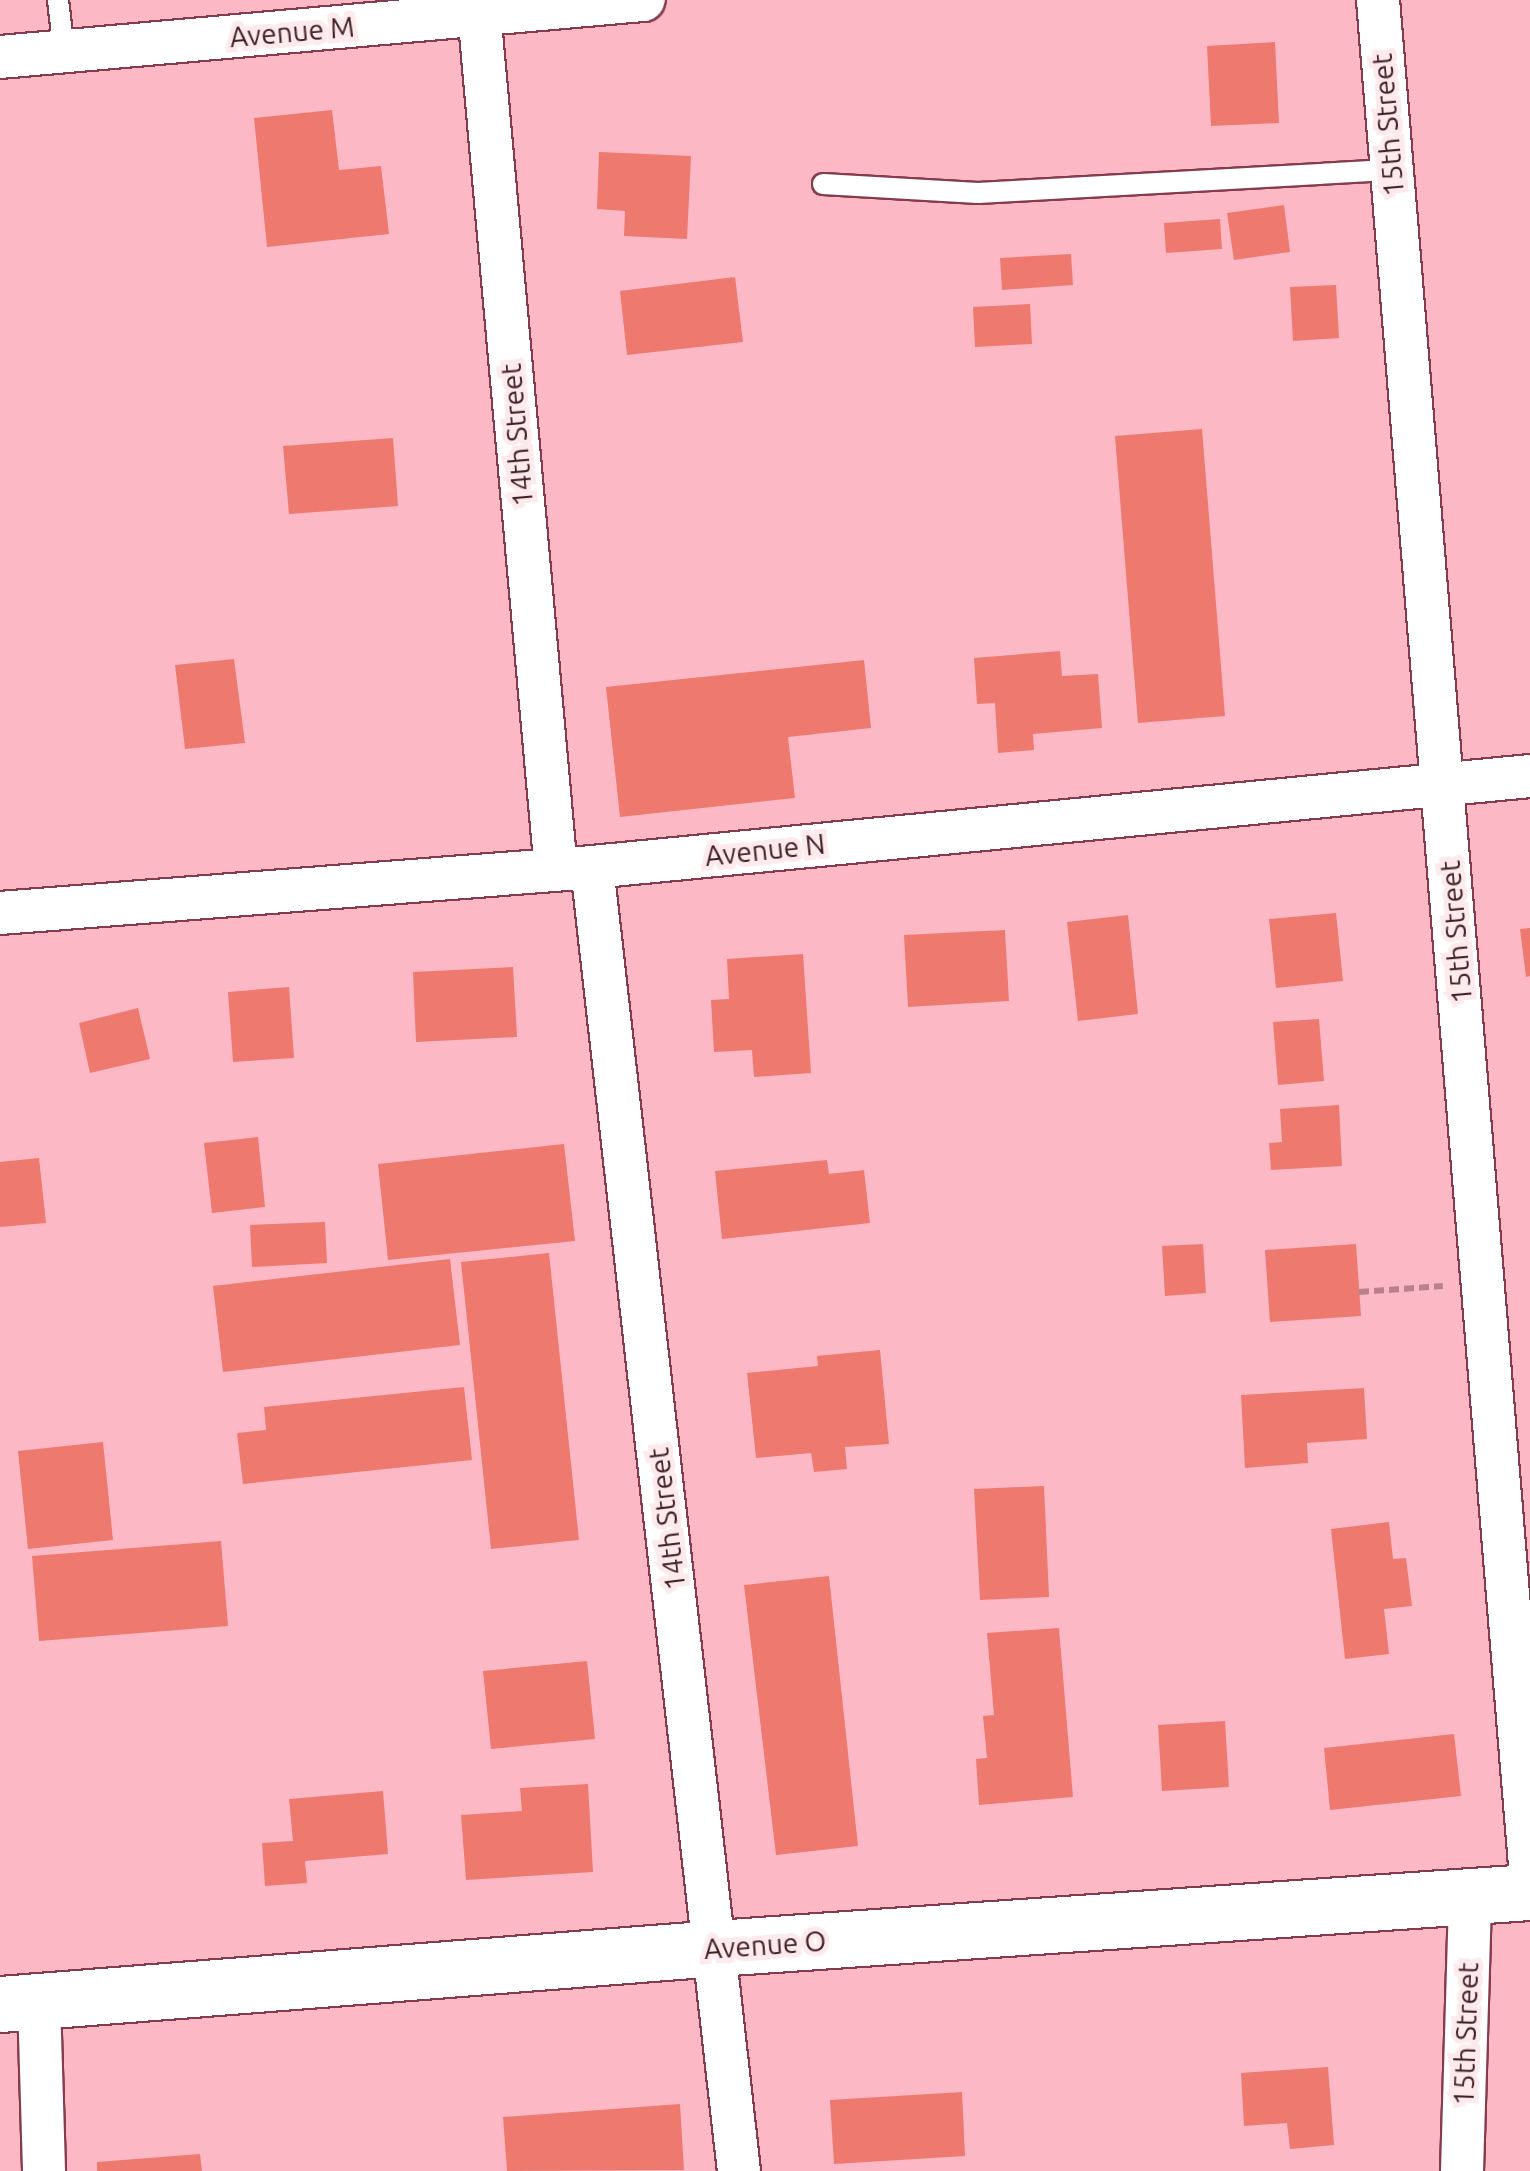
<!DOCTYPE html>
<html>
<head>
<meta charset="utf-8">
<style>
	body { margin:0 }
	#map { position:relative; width:1530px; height:2171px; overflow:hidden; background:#fdb8c5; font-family:Ubuntu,sans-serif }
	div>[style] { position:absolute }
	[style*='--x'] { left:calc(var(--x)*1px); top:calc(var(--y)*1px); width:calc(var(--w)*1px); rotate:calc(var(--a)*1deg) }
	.building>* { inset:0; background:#ee796f }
	.path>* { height:6px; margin-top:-3px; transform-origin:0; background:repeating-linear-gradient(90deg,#b9818c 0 10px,transparent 0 15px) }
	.roads { filter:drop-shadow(2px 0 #853c4e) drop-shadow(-2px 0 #853c4e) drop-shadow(0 2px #853c4e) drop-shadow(0 -2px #853c4e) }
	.lane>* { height:20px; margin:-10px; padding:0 10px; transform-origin:10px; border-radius:10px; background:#fff }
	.street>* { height:42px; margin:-21px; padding:0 21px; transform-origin:21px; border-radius:21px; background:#fff }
	.secondary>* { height:55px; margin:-27.5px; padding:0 27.5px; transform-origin:27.5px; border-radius:27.5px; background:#fff }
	span { translate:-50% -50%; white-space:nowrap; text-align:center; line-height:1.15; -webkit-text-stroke:10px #fceaed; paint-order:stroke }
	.street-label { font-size:28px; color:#412128 }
</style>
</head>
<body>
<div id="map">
	<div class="building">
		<i style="clip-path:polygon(1275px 42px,1279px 123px,1211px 126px,1207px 46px)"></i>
		<i style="clip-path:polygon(332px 110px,339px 170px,381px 166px,389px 234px,267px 247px,254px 118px)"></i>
		<i style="clip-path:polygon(599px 152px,691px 156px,687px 239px,624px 236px,625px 211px,597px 209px)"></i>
		<i style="clip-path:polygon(1284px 205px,1290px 252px,1234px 260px,1227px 213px)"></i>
		<i style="clip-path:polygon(1220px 219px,1222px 249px,1166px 253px,1164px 223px)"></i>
		<i style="clip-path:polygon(1071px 254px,1073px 285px,1002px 290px,1000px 258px)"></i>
		<i style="clip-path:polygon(735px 277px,743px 342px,627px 355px,620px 291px)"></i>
		<i style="clip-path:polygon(1336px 285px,1339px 338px,1293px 341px,1290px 287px)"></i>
		<i style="clip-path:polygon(1030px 304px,1032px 344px,975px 347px,973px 307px)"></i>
		<i style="clip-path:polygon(1202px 429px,1225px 716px,1138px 723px,1115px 436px)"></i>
		<i style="clip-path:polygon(393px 438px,398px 506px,289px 514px,283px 446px)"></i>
		<i style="clip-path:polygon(1060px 651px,1062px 676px,1098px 674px,1102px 728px,1033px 734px,1034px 750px,998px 753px,995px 703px,977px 704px,974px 658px)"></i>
		<i style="clip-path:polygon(234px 659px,245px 743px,185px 749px,175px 665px)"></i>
		<i style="clip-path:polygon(864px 660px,871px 728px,788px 737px,795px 798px,620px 817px,606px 687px)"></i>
		<i style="clip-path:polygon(1336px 913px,1343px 981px,1276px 988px,1269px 919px)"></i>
		<i style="clip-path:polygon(1128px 915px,1138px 1014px,1078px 1021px,1067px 922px)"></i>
		<i style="clip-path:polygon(1530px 928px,1530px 976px,1526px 977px,1520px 929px)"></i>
		<i style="clip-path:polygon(1005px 930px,1009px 1001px,908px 1007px,904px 935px)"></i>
		<i style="clip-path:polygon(803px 954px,811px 1073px,754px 1077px,752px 1050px,714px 1052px,711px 1000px,729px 999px,727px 959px)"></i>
		<i style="clip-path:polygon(513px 967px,517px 1037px,416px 1042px,413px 972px)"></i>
		<i style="clip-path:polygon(289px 987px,294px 1058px,233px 1062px,228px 992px)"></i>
		<i style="clip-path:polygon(138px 1008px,150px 1059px,90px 1073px,79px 1023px)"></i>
		<i style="clip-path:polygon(1319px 1019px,1324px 1081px,1278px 1085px,1273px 1022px)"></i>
		<i style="clip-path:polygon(1339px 1105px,1342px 1166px,1271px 1170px,1269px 1143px,1282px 1142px,1280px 1109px)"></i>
		<i style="clip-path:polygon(258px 1137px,265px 1207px,212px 1213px,204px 1143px)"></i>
		<i style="clip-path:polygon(564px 1144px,575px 1241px,388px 1260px,378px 1164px)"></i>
		<i style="clip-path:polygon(39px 1158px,46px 1223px,0 1227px,0 1162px)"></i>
		<i style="clip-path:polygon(827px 1160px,829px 1174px,864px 1170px,870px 1223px,722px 1239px,715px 1171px)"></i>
		<i style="clip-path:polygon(325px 1222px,327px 1263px,252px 1267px,250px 1225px)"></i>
		<i style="clip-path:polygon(1203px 1244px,1206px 1293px,1165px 1296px,1162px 1246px)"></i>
		<i style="clip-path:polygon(1356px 1244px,1361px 1316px,1270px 1322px,1265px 1250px)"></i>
		<i style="clip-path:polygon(549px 1253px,579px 1540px,491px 1549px,461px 1262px)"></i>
		<i style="clip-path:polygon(450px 1259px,460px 1345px,223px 1372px,213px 1286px)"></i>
		<i style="clip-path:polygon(880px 1350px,889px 1444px,845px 1447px,847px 1469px,814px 1472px,811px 1453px,756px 1458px,747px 1373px,818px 1366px,817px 1356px)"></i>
		<i style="clip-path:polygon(464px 1387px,472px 1460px,243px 1484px,237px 1433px,266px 1430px,264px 1407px)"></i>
		<i style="clip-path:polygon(1364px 1388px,1367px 1439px,1307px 1443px,1308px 1463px,1245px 1468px,1241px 1395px)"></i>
		<i style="clip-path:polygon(103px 1442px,113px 1540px,28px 1549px,18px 1451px)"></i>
		<i style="clip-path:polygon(1044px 1486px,1049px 1597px,980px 1600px,974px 1489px)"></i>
		<i style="clip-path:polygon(1389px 1522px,1393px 1559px,1406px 1558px,1412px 1606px,1384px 1609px,1389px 1654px,1345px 1659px,1331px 1529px)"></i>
		<i style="clip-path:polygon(221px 1541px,228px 1626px,39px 1641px,32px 1556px)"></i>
		<i style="clip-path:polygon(829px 1576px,858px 1846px,776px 1855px,744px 1585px)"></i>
		<i style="clip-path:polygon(1059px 1628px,1073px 1797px,979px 1805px,976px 1759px,987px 1758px,983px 1716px,994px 1715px,987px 1633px)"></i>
		<i style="clip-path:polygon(587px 1661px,595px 1739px,491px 1749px,483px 1671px)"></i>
		<i style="clip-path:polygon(1225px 1721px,1229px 1787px,1162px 1791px,1158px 1725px)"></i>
		<i style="clip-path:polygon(1454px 1734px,1461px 1796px,1330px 1810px,1324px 1748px)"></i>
		<i style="clip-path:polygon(588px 1784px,593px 1872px,466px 1880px,461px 1815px,522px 1811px,520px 1788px)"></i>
		<i style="clip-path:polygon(383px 1791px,388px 1854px,305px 1861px,307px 1883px,265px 1886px,262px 1843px,293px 1841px,289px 1799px)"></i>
		<i style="clip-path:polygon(1328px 2067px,1334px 2145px,1290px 2149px,1287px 2123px,1244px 2126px,1241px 2073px)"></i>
		<i style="clip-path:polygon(962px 2092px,965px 2156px,834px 2164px,830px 2100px)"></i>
		<i style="clip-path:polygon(680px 2104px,684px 2170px,507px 2171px,503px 2117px)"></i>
		<i style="clip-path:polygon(200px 2154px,202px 2171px,97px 2171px,97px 2162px)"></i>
	</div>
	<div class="path">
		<i style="--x:1359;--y:1292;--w:84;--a:-4.1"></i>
	</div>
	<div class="roads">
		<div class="lane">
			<i style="--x:58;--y:0;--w:51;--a:83.3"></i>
			<i style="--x:823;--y:184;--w:155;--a:3.3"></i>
			<i style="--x:978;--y:193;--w:415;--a:-3.2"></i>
		</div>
		<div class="street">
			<i style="--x:478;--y:0;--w:873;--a:84.88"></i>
			<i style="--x:1378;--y:0;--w:1870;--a:85.34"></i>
			<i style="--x:0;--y:57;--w:646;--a:-5.07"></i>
			<i style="--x:592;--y:867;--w:1312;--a:83.57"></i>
			<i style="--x:0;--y:913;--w:594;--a:-4.44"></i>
			<i style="--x:592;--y:867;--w:942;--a:-5.54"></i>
			<i style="--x:39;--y:2001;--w:170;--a:88.3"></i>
			<i style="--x:1462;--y:2171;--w:274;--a:-88.3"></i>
		</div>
		<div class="secondary">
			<i style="--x:0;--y:2004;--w:718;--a:-4.47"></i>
			<i style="--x:716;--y:1948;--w:816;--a:-3.94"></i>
		</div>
	</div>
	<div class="street-label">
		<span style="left:292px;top:32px;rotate:-5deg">Avenue M</span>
		<span style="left:1388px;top:125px;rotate:-95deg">15th Street</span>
		<span style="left:517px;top:435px;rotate:-95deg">14th Street</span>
		<span style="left:765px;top:850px;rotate:-6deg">Avenue N</span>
		<span style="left:1456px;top:932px;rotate:-95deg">15th Street</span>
		<span style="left:667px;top:1519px;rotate:-97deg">14th Street</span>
		<span style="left:765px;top:1945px;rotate:-4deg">Avenue O</span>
		<span style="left:1466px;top:2034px;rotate:-88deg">15th Street</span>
	</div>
</div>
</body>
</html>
